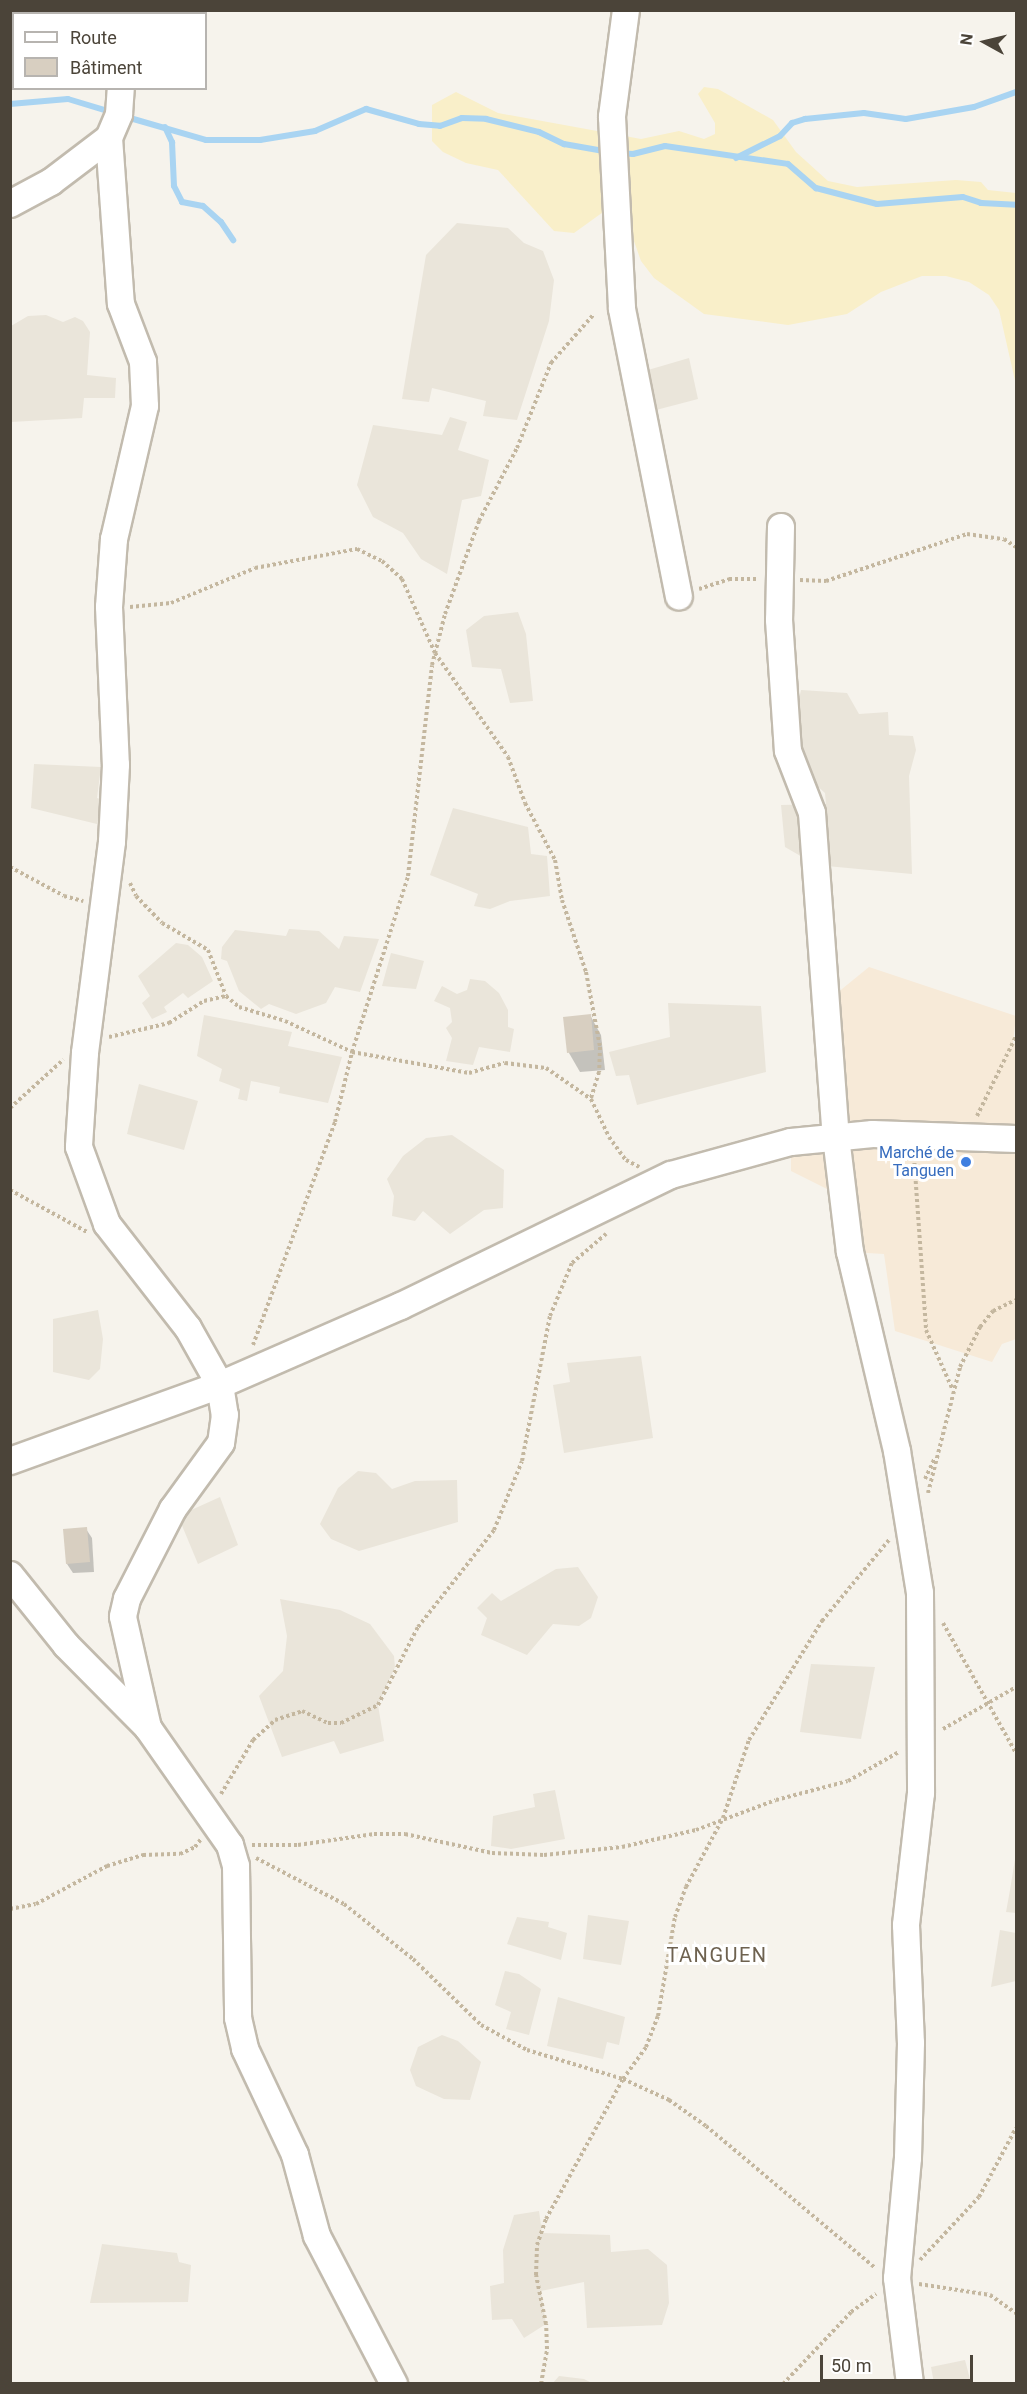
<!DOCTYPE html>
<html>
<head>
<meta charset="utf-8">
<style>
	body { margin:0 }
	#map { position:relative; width:1027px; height:2394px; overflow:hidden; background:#f6f3ec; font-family:Roboto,sans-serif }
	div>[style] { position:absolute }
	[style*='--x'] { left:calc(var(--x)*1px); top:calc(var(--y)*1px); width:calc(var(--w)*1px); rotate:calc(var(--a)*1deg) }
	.residential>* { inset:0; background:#eae5da }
	.commercial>* { inset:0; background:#f7ead8 }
	.sand>* { inset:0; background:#f9efc9 }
	.shadow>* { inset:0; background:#0003 }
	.stream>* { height:6px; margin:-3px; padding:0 3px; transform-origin:3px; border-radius:3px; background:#a9d4f2 }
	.building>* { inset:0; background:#d8cfc1 }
	.path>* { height:4px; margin-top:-2px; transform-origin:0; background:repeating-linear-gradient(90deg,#c4b79f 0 3px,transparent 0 6px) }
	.roads { filter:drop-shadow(2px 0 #c2bbae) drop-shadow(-2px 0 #c2bbae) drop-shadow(0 2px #c2bbae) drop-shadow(0 -2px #c2bbae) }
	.minor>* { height:26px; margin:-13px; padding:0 13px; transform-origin:13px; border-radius:13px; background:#fff }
	.dots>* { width:16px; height:16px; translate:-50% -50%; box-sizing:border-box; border:3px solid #fff; border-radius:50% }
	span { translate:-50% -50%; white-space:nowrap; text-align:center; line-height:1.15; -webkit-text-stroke:6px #fff; paint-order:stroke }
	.shop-label { font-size:16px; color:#366cbe }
	.right { translate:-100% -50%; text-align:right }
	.quarter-label { font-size:20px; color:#6e6250; letter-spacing:1.5px }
	.frame { position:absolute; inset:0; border:12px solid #4b4439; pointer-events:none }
	.legend { position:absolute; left:12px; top:12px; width:195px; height:78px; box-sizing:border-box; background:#fff; border:2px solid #b7b4b0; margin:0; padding:8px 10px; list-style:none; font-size:18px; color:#4b4439 }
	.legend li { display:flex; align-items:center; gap:12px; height:30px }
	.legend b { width:30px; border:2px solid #b7b4b0 }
	.north { position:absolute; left:955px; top:12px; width:60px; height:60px; -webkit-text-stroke:4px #fff; paint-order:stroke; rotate:278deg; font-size:16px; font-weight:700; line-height:24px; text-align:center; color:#4b4439 }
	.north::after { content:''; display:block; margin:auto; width:21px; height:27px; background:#4b4439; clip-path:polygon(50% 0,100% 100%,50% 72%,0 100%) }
	.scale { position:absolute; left:820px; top:2355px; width:153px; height:27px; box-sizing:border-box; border:3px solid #4b4439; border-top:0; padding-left:8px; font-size:18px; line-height:21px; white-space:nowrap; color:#4b4439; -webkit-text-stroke:4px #fff; paint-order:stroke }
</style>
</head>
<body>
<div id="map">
	<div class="residential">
		<i style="clip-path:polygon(457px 223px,508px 228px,524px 243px,543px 251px,554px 280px,549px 321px,517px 420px,483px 416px,486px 401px,432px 388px,429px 402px,402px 399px,426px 255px)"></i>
		<i style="clip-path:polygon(46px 315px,63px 322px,75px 317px,83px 321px,90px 332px,87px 375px,116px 378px,115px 398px,84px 398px,82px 418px,11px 422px,11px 326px,28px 316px)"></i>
		<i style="clip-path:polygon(689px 358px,698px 399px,656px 410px,648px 370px)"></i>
		<i style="clip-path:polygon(450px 417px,467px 422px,458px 450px,489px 460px,481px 496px,462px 500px,447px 574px,421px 559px,403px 533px,373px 517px,357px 485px,373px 425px,442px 435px)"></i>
		<i style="clip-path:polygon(518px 612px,526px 634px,533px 701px,510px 703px,501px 669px,472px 667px,466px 630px,484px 616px)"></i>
		<i style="clip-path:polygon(801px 690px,847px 693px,859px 714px,888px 712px,889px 735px,913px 736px,916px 750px,909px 776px,912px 874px,816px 865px,785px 847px,781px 805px,826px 804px,825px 793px,805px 775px,808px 765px,788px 751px)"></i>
		<i style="clip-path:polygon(34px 764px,101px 767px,97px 798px,103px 800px,97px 824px,31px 808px)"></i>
		<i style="clip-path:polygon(453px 808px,528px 827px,531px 854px,547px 856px,550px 896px,510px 901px,490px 909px,474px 906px,478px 894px,430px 875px)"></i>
		<i style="clip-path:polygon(289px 929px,319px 931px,339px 949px,344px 936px,379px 939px,360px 992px,335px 987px,326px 1003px,296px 1014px,269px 1004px,261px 1009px,239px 991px,227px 961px,221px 959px,222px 947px,235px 930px,286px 936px)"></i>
		<i style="clip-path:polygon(176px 943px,188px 945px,202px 957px,213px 981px,188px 998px,183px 993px,164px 1007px,167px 1012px,152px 1019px,142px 1003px,150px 996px,138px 976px)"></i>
		<i style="clip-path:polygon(391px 953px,424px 961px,416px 989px,382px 986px)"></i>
		<i style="clip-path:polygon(470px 979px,485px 981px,499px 993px,508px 1010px,508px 1027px,514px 1029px,510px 1052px,479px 1047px,473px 1065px,446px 1061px,452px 1038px,446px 1028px,452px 1022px,450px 1008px,434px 1001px,442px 986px,457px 994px,467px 990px)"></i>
		<i style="clip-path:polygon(668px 1003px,761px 1006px,766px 1072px,637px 1105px,629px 1075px,616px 1076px,609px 1052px,670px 1037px)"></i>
		<i style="clip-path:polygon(204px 1015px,292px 1032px,288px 1046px,342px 1057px,328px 1103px,279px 1093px,280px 1087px,251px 1081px,247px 1101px,238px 1099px,240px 1089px,219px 1081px,222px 1069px,197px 1056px)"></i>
		<i style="clip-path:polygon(139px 1084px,198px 1101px,184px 1150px,127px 1134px)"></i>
		<i style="clip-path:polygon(452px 1135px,504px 1170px,503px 1208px,484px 1210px,450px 1234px,423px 1211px,415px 1221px,392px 1216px,394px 1196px,387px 1179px,403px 1156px,426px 1138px)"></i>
		<i style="clip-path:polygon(98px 1310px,103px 1339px,100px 1369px,89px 1380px,53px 1372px,53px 1319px)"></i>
		<i style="clip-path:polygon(641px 1356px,653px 1438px,564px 1453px,553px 1385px,570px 1382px,567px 1363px)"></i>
		<i style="clip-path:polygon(358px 1471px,376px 1473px,392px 1489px,415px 1481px,457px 1480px,458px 1522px,359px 1551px,331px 1539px,320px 1524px,338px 1488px)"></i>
		<i style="clip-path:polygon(220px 1497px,238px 1545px,198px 1564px,178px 1516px)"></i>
		<i style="clip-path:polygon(578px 1567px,598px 1597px,591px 1618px,579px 1626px,553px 1624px,527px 1655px,481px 1635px,487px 1618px,477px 1608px,492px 1593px,501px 1601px,556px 1569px)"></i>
		<i style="clip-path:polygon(280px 1599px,340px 1610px,370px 1624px,394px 1656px,395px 1667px,378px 1705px,384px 1741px,340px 1754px,334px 1741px,282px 1757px,259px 1696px,283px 1671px,287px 1636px)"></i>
		<i style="clip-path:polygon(811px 1664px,875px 1667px,861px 1739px,800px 1732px)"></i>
		<i style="clip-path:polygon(555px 1790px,565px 1839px,511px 1849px,491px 1846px,493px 1816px,535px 1807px,533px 1794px)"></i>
		<i style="clip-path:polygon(1016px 1853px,1016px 1913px,1006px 1912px,1010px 1890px)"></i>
		<i style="clip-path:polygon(588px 1915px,629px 1921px,621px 1965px,583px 1959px)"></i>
		<i style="clip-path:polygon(517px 1917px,549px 1922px,548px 1927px,567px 1933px,561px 1960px,507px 1944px)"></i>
		<i style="clip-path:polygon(1000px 1930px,1016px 1933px,1016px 1981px,991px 1987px)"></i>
		<i style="clip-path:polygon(505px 1971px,519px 1974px,541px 1989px,529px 2035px,506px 2029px,511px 2012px,495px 2005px)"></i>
		<i style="clip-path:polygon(558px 1997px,625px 2017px,619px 2045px,607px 2042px,603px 2059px,547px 2046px)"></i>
		<i style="clip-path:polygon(442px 2035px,458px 2041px,481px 2062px,470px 2100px,444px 2099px,416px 2086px,410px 2070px,418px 2047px)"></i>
		<i style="clip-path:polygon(539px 2211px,542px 2233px,610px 2235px,611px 2252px,648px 2249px,667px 2265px,669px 2303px,662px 2325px,587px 2328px,584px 2282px,541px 2291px,546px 2324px,524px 2338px,512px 2319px,492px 2320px,490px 2286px,504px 2283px,503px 2250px,514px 2215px)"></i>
		<i style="clip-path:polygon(102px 2244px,177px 2253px,179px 2262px,191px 2265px,188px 2302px,90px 2303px)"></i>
		<i style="clip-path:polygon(965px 2360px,971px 2383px,934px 2383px,931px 2367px)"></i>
		<i style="clip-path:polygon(559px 2376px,584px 2379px,592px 2383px,553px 2383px)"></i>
	</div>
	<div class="commercial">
		<i style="clip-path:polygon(869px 967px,1016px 1016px,1013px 1043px,1016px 1044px,1016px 1339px,1002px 1344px,992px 1362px,895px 1331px,884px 1254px,850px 1252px,843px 1197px,791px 1171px,791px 1142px,836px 1137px,826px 1002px)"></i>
	</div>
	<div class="sand">
		<i style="clip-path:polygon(704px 87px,718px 89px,773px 120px,796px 152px,828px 181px,857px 187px,956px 180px,981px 182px,988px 190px,1016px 193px,1016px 385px,999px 310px,989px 295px,969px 282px,946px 276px,922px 276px,881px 292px,847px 314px,788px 325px,704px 314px,654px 278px,641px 261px,629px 227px,606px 210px,574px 233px,554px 231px,498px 170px,466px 163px,443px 152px,432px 141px,432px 105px,456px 92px,498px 113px,641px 139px,679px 131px,704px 139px,715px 134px,715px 123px,698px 94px)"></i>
	</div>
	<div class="shadow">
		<i style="clip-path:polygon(590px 1015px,601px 1035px,605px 1070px,580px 1072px,569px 1053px,565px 1018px)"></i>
		<i style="clip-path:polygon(86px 1529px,92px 1538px,94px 1572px,73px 1573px,67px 1564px)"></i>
	</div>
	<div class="stream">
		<i style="--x:10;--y:104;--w:58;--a:-4.9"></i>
		<i style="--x:68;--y:99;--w:48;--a:16.9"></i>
		<i style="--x:123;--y:116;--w:86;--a:16.1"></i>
		<i style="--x:206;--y:140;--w:54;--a:0"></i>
		<i style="--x:260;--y:140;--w:56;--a:-9.3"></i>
		<i style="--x:315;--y:131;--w:56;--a:-23.3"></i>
		<i style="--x:366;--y:109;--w:55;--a:15.8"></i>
		<i style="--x:419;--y:124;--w:21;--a:5"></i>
		<i style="--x:440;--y:126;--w:23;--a:-20"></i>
		<i style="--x:462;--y:118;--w:24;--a:2"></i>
		<i style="--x:486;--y:119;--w:55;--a:13.8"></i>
		<i style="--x:539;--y:132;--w:28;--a:26"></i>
		<i style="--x:564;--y:144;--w:46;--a:10.1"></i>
		<i style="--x:165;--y:127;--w:17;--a:65"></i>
		<i style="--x:172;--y:142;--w:44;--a:87.4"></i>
		<i style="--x:174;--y:186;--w:18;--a:63"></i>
		<i style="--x:182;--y:202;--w:21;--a:11"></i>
		<i style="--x:203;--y:206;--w:24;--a:42"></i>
		<i style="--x:221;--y:222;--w:22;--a:56"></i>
		<i style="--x:619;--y:153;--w:14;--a:4"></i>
		<i style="--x:633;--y:154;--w:33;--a:-14"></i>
		<i style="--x:665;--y:146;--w:124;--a:8.3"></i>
		<i style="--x:788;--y:164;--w:37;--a:41"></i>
		<i style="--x:816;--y:188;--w:63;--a:14.7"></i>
		<i style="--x:877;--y:204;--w:86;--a:-4.7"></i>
		<i style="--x:963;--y:197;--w:19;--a:18"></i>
		<i style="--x:981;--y:203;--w:35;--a:3"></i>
		<i style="--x:736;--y:158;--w:49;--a:-26.6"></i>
		<i style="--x:780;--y:136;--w:18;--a:-47"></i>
		<i style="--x:792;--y:123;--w:14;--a:-17"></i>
		<i style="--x:805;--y:119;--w:59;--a:-5.8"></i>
		<i style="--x:864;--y:113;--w:42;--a:8.1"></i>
		<i style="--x:906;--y:119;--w:69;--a:-10"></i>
		<i style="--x:974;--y:107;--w:45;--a:-19.7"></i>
	</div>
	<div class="building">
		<i style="clip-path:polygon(591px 1014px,594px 1050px,567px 1053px,563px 1017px)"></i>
		<i style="clip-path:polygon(87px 1527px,90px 1562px,66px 1564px,63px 1529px)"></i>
	</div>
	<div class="path">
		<i style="--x:800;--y:580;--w:26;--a:2"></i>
		<i style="--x:826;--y:581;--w:149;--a:-18.4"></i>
		<i style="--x:967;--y:534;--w:37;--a:8"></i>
		<i style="--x:1004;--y:539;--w:14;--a:34"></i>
		<i style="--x:699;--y:589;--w:32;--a:-18"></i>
		<i style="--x:729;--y:579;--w:30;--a:0"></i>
		<i style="--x:130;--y:607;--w:41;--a:-5.6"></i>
		<i style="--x:171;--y:603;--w:91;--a:-22.6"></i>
		<i style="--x:255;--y:568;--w:104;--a:-10.6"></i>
		<i style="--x:357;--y:549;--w:28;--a:26"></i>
		<i style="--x:382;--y:561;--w:27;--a:42"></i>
		<i style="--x:402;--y:579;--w:81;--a:66"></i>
		<i style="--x:435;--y:653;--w:127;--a:54.9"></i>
		<i style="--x:508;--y:757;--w:49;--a:69.7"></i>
		<i style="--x:525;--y:803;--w:64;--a:62.2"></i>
		<i style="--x:555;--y:860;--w:41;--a:80.1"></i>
		<i style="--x:562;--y:900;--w:76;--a:71.6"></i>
		<i style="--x:586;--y:972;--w:76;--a:79.4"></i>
		<i style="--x:600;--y:1047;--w:25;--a:92"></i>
		<i style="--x:599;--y:1072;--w:28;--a:107"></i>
		<i style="--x:10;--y:867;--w:61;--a:28.2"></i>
		<i style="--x:64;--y:896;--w:20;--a:15"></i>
		<i style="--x:130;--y:883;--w:14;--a:65"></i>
		<i style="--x:136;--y:896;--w:37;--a:46"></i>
		<i style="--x:162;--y:923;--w:53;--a:30.4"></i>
		<i style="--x:208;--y:950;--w:49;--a:68.6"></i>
		<i style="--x:226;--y:996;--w:17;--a:40"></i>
		<i style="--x:239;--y:1007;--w:48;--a:16.9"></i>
		<i style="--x:285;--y:1021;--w:74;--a:24.8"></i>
		<i style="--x:352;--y:1052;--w:119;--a:10.2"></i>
		<i style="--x:469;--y:1073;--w:37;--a:-16"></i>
		<i style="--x:505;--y:1063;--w:41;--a:7"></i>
		<i style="--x:546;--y:1068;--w:55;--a:34.6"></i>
		<i style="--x:591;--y:1099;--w:42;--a:64.7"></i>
		<i style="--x:609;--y:1137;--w:29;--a:54"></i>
		<i style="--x:626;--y:1160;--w:15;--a:28"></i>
		<i style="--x:109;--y:1037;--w:62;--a:-13.1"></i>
		<i style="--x:169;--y:1023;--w:41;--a:-32.2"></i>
		<i style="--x:204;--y:1001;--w:23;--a:-13"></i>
		<i style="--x:10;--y:1108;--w:72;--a:-42.2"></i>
		<i style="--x:977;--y:1116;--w:89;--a:-64"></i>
		<i style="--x:914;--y:1157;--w:173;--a:86"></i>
		<i style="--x:926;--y:1330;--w:64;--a:65.9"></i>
		<i style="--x:10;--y:1190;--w:88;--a:28.6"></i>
		<i style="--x:253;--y:1345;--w:238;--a:-69.8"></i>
		<i style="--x:335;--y:1122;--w:72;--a:-76.3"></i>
		<i style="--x:352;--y:1052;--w:185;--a:-72.3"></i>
		<i style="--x:408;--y:876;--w:212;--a:-83.5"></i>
		<i style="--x:432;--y:665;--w:53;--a:-75.7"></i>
		<i style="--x:445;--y:614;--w:99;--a:-69.9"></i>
		<i style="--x:479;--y:521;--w:82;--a:-62.5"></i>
		<i style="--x:517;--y:448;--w:92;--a:-68.2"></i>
		<i style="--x:551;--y:363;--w:65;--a:-48.7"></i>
		<i style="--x:925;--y:1479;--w:23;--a:-65"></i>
		<i style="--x:928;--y:1493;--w:130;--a:-75.7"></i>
		<i style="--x:960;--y:1367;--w:45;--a:-63.4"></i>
		<i style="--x:980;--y:1327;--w:21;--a:-51"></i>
		<i style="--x:993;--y:1311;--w:25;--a:-26"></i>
		<i style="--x:943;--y:1623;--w:149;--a:60.7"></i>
		<i style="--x:943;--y:1729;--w:84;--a:-29.9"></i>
		<i style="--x:221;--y:1794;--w:63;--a:-59.3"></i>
		<i style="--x:253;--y:1740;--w:30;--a:-42"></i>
		<i style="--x:275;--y:1720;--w:28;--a:-18"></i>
		<i style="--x:302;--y:1711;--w:29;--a:25"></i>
		<i style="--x:328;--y:1723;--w:13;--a:0"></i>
		<i style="--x:341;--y:1723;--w:41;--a:-25.9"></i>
		<i style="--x:378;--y:1705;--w:88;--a:-62.9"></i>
		<i style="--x:418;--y:1627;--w:123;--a:-51.9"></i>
		<i style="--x:494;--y:1530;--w:74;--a:-67.9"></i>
		<i style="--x:522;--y:1461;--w:148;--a:-79.1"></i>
		<i style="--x:550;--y:1316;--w:57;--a:-67.5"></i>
		<i style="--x:572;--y:1263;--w:45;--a:-40.5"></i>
		<i style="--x:252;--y:1845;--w:46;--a:0"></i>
		<i style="--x:298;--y:1845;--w:77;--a:-8.2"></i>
		<i style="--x:374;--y:1834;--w:31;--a:0"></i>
		<i style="--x:405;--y:1834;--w:89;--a:12.3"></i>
		<i style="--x:492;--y:1853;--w:52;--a:2.2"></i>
		<i style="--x:544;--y:1855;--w:78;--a:-5.9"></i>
		<i style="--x:622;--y:1847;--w:76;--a:-12.9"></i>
		<i style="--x:696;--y:1830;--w:85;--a:-20.6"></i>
		<i style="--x:776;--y:1800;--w:74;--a:-14.8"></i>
		<i style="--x:848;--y:1781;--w:59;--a:-29.6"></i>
		<i style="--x:256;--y:1858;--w:99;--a:27.6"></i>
		<i style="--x:344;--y:1904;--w:88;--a:38.6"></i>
		<i style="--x:413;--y:1959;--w:95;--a:44.1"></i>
		<i style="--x:481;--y:2025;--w:52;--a:28.5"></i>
		<i style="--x:527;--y:2050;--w:100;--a:16.8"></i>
		<i style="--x:623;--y:2079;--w:51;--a:24.5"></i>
		<i style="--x:669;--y:2100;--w:45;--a:35.1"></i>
		<i style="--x:706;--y:2126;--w:221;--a:40"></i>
		<i style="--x:10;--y:1909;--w:26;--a:-11"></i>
		<i style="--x:36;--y:1904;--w:81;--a:-28.2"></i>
		<i style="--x:107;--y:1866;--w:38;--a:-17"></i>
		<i style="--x:143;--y:1855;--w:37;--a:-2"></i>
		<i style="--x:180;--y:1854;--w:17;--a:-25"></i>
		<i style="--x:195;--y:1847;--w:10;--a:-53"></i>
		<i style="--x:920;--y:2260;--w:86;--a:-46.9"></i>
		<i style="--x:979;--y:2197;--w:78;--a:-61.8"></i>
		<i style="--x:919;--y:2284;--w:72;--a:8.8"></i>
		<i style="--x:990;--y:2295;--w:32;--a:35"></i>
		<i style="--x:541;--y:2384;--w:36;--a:-80"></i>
		<i style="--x:547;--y:2349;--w:25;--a:-92"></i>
		<i style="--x:546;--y:2324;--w:50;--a:-101.5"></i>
		<i style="--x:536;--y:2275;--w:30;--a:-88"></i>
		<i style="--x:537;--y:2245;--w:28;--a:-71"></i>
		<i style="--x:546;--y:2219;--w:160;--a:-61.2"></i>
		<i style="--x:623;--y:2079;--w:39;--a:-54"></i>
		<i style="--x:646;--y:2047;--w:33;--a:-69"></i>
		<i style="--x:658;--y:2016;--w:100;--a:-80.3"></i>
		<i style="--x:675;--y:1917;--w:32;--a:-70"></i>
		<i style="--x:686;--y:1887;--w:78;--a:-61.8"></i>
		<i style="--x:723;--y:1818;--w:82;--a:-71.6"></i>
		<i style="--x:749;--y:1740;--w:140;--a:-58.5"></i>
		<i style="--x:822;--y:1621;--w:105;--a:-50.4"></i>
		<i style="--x:783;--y:2384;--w:99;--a:-46.6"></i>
		<i style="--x:851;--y:2312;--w:31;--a:-36"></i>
	</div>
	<div class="roads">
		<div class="minor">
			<i style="--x:117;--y:10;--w:4;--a:90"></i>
			<i style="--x:626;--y:10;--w:108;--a:97.5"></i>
			<i style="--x:612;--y:117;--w:192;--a:87"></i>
			<i style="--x:622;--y:309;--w:293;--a:78.8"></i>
			<i style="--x:109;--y:138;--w:166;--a:85.9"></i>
			<i style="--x:121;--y:304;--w:62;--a:69.2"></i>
			<i style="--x:143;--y:362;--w:44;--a:87.4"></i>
			<i style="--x:145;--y:406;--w:137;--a:103.1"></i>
			<i style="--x:114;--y:539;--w:68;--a:94.2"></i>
			<i style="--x:109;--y:607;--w:158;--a:87.5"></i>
			<i style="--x:116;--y:765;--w:77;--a:93"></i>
			<i style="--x:112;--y:842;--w:213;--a:97.3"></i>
			<i style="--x:85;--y:1053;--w:94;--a:93.7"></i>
			<i style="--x:79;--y:1147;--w:82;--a:70"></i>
			<i style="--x:107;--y:1224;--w:132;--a:52.1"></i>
			<i style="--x:188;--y:1328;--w:65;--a:60.7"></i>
			<i style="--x:220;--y:1385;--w:30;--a:81"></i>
			<i style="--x:225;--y:1415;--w:28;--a:98"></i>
			<i style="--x:221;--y:1443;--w:82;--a:126"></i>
			<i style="--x:173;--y:1509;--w:101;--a:117.1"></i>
			<i style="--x:127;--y:1599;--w:18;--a:103"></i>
			<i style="--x:123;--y:1617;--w:114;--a:77.3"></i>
			<i style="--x:10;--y:204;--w:47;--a:-28.2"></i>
			<i style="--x:51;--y:182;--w:73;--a:-37.2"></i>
			<i style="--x:109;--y:138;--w:26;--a:-67"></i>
			<i style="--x:119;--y:114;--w:26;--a:-86"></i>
			<i style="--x:781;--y:527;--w:93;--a:91.2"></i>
			<i style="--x:779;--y:620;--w:131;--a:86.1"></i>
			<i style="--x:788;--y:751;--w:66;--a:68.8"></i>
			<i style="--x:812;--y:813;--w:325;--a:85.8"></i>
			<i style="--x:836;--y:1137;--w:116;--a:83.1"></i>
			<i style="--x:850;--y:1252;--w:204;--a:76.7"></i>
			<i style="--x:897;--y:1451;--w:144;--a:80.8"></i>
			<i style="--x:920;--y:1593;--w:200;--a:89.7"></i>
			<i style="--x:921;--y:1793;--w:133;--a:96.5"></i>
			<i style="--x:906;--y:1925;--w:118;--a:87.6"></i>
			<i style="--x:911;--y:2043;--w:115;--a:91.5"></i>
			<i style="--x:908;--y:2158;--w:121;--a:95.2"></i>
			<i style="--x:897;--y:2278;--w:107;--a:83"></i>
			<i style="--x:10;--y:1461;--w:223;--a:-19.9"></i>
			<i style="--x:220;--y:1385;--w:197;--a:-23.6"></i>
			<i style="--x:401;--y:1306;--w:300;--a:-25.9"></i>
			<i style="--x:671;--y:1175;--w:124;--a:-15.4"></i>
			<i style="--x:791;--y:1142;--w:82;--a:-5.6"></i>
			<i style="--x:873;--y:1134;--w:143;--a:2"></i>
			<i style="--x:10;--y:1575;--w:90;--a:51.3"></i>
			<i style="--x:66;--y:1645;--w:117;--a:45.3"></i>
			<i style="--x:148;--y:1728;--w:143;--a:55"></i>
			<i style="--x:230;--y:1845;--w:22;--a:74"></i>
			<i style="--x:236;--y:1866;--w:152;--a:89.2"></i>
			<i style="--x:238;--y:2018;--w:32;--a:77"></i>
			<i style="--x:245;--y:2049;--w:117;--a:64.7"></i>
			<i style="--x:295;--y:2155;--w:84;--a:74.8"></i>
			<i style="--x:317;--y:2236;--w:167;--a:62.5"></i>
		</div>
	</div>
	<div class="dots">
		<i style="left:966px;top:1162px;background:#3f7fe0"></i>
	</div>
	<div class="shop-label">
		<span class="right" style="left:954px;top:1162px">Marché de<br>Tanguen</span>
	</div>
	<div class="quarter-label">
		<span style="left:717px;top:1955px">TANGUEN</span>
	</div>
	<div class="frame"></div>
	<ul class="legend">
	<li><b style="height:8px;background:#fff"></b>Route</li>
	<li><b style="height:16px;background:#d8cfc1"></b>Bâtiment</li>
	</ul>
	<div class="north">N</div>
	<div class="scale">50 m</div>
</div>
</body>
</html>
